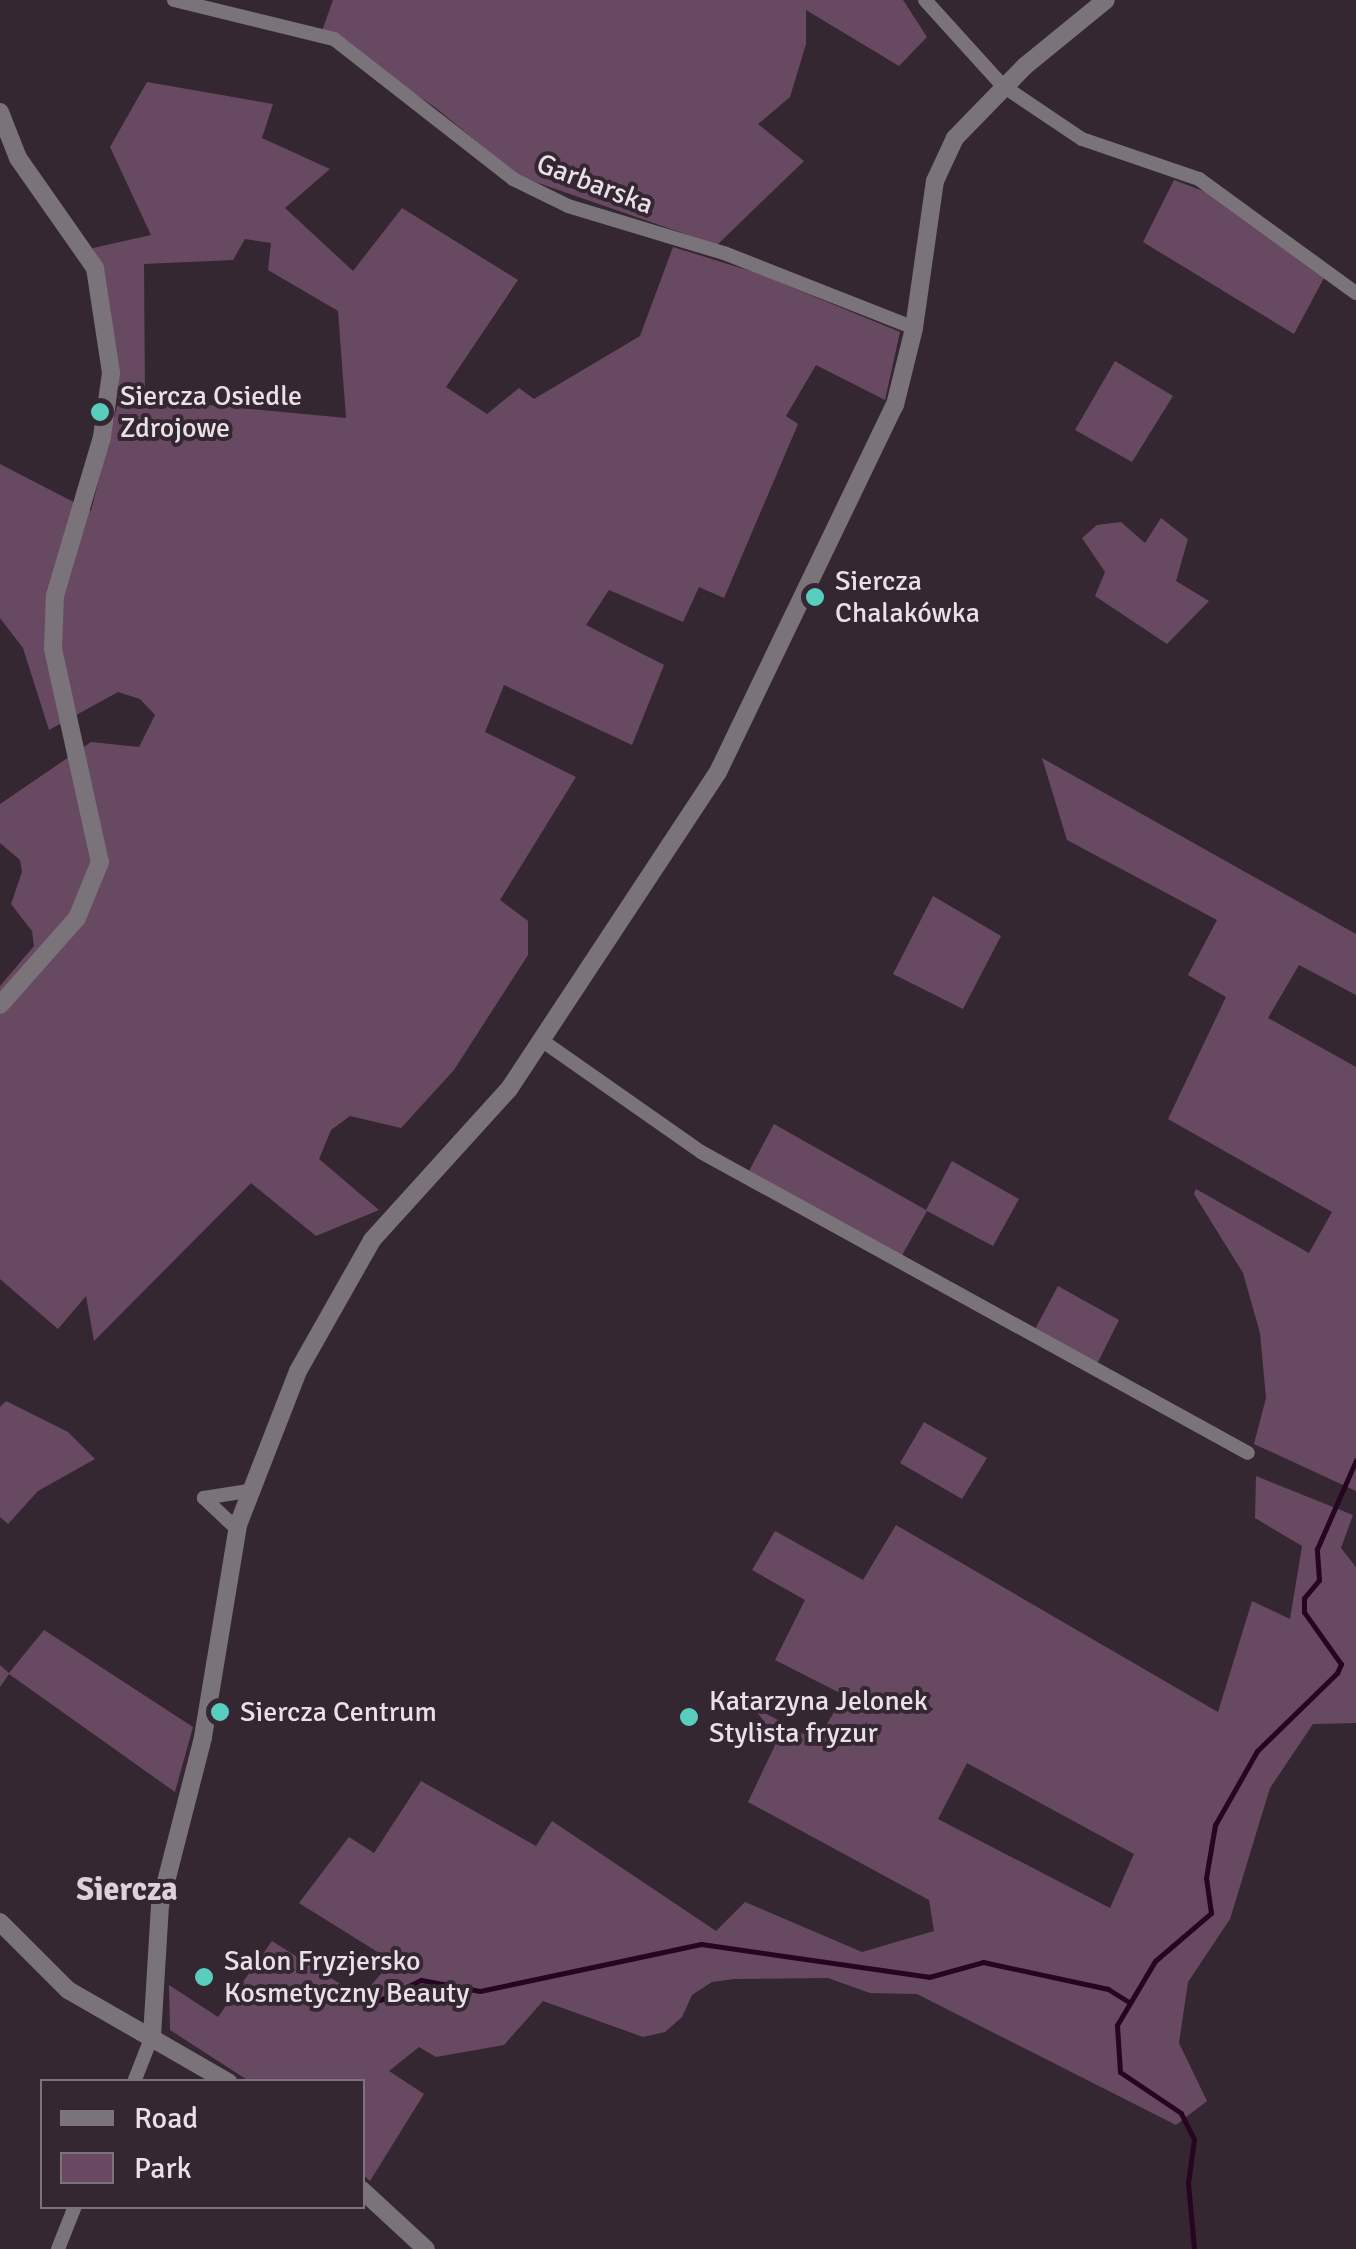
<!DOCTYPE html>
<html>
<head>
<meta charset="utf-8">
<style>
	body { margin:0 }
	#map { position:relative; width:1356px; height:2249px; overflow:hidden; background:#342732; font-family:Signika,sans-serif }
	div>[style] { position:absolute }
	[style*='--x'] { left:calc(var(--x)*1px); top:calc(var(--y)*1px); width:calc(var(--w)*1px); rotate:calc(var(--a)*1deg) }
	.green>* { inset:0; background:#684962 }
	.stream>* { height:5px; margin:-2.5px; padding:0 2.5px; transform-origin:2.5px; border-radius:2.5px; background:#250521 }
	.minor>* { height:14px; margin:-7px; padding:0 7px; transform-origin:7px; border-radius:7px; background:#7a7379 }
	.tertiary>* { height:18px; margin:-9px; padding:0 9px; transform-origin:9px; border-radius:9px; background:#7a7379 }
	.dots>* { width:28px; height:28px; translate:-50% -50%; box-sizing:border-box; border:5px solid #342732; border-radius:50% }
	span { translate:-50% -50%; white-space:nowrap; text-align:center; line-height:1.15; -webkit-text-stroke:8px #342732; paint-order:stroke }
	.street-label { font-size:28px; color:#eae1e8 }
	.poi-label { font-size:28px; color:#eae1e8 }
	.left { translate:0 -50%; text-align:left }
	.quarter-label { font-size:32px; color:#e0cfdc; font-weight:700 }
	.legend { position:absolute; left:40px; top:2079px; width:325px; height:130px; box-sizing:border-box; background:#342732; border:2px solid #7d717b; margin:0; padding:12px 18px; list-style:none; font-size:30px; color:#eae1e8 }
	.legend li { display:flex; align-items:center; gap:20px; height:50px }
	.legend b { width:50px; border:2px solid #7d717b }
</style>
</head>
<body>
<div id="map">
	<div class="green">
		<i style="clip-path:polygon(333px 0,903px 0,927px 37px,899px 66px,806px 10px,806px 44px,790px 97px,758px 124px,804px 161px,717px 245px,518px 176px,436px 108px,322px 31px)"></i>
		<i style="clip-path:polygon(evenodd,147px 82px,273px 104px,262px 138px,330px 169px,285px 208px,353px 271px,402px 208px,518px 280px,446px 387px,487px 414px,519px 388px,534px 399px,640px 336px,673px 247px,757px 273px,900px 332px,885px 400px,816px 365px,786px 416px,798px 424px,724px 598px,699px 587px,683px 622px,609px 590px,586px 625px,664px 665px,632px 745px,504px 685px,485px 732px,576px 777px,500px 900px,528px 921px,528px 955px,454px 1070px,401px 1128px,350px 1116px,331px 1130px,319px 1159px,379px 1210px,316px 1236px,251px 1183px,94px 1341px,86px 1296px,58px 1329px,0 1279px,0 986px,34px 946px,32px 931px,11px 904px,22px 872px,20px 860px,0 843px,0 804px,91px 742px,139px 747px,155px 715px,140px 699px,118px 692px,49px 730px,23px 648px,0 618px,0 464px,91px 511px,120px 394px,93px 248px,151px 235px,110px 147px,147px 82px,245px 239px,271px 243px,268px 270px,338px 311px,346px 418px,145px 399px,144px 264px,233px 260px,245px 239px)"></i>
		<i style="clip-path:polygon(1174px 180px,1206px 192px,1324px 278px,1294px 334px,1143px 242px)"></i>
		<i style="clip-path:polygon(1115px 361px,1173px 396px,1132px 462px,1075px 430px)"></i>
		<i style="clip-path:polygon(1161px 518px,1188px 539px,1176px 581px,1209px 601px,1167px 644px,1095px 596px,1105px 572px,1082px 538px,1097px 525px,1121px 522px,1145px 543px)"></i>
		<i style="clip-path:polygon(1042px 758px,1356px 934px,1356px 995px,1299px 965px,1268px 1018px,1356px 1067px,1356px 1491px,1254px 1444px,1266px 1398px,1260px 1333px,1243px 1273px,1194px 1194px,1196px 1189px,1309px 1253px,1332px 1212px,1168px 1119px,1226px 997px,1188px 975px,1217px 920px,1067px 840px)"></i>
		<i style="clip-path:polygon(933px 896px,1001px 936px,963px 1009px,893px 974px)"></i>
		<i style="clip-path:polygon(774px 1124px,926px 1210px,952px 1161px,1019px 1199px,993px 1246px,927px 1211px,901px 1257px,748px 1173px)"></i>
		<i style="clip-path:polygon(1058px 1286px,1119px 1320px,1096px 1366px,1034px 1331px)"></i>
		<i style="clip-path:polygon(6px 1401px,68px 1432px,95px 1459px,38px 1491px,8px 1524px,0 1517px,0 1407px)"></i>
		<i style="clip-path:polygon(924px 1422px,987px 1458px,962px 1499px,900px 1463px)"></i>
		<i style="clip-path:polygon(evenodd,1256px 1476px,1353px 1515px,1341px 1548px,1356px 1567px,1356px 1723px,1313px 1724px,1270px 1788px,1230px 1919px,1188px 1982px,1179px 2043px,1207px 2101px,1176px 2125px,917px 1994px,870px 1993px,828px 1978px,734px 1979px,712px 1982px,692px 1995px,682px 2017px,665px 2032px,643px 2037px,543px 2001px,504px 2045px,436px 2057px,419px 2047px,389px 2071px,424px 2094px,370px 2181px,363px 2175px,362px 2082px,249px 2081px,170px 2030px,169px 1985px,218px 2017px,272px 1941px,361px 1997px,392px 1961px,299px 1903px,349px 1837px,374px 1853px,421px 1781px,536px 1846px,552px 1821px,716px 1931px,745px 1902px,862px 1952px,934px 1931px,929px 1900px,748px 1802px,778px 1739px,752px 1706px,817px 1741px,844px 1695px,775px 1660px,805px 1600px,752px 1570px,775px 1531px,863px 1580px,896px 1525px,1218px 1712px,1252px 1601px,1290px 1619px,1302px 1546px,1255px 1518px,1256px 1476px,967px 1763px,1134px 1854px,1110px 1908px,938px 1819px,967px 1763px)"></i>
		<i style="clip-path:polygon(44px 1630px,193px 1727px,175px 1792px,9px 1674px,0 1687px,0 1665px,9px 1673px)"></i>
	</div>
	<div class="stream">
		<i style="--x:380;--y:2000;--w:46;--a:-26"></i>
		<i style="--x:421;--y:1980;--w:60;--a:10.6"></i>
		<i style="--x:480;--y:1991;--w:226;--a:-12"></i>
		<i style="--x:701;--y:1944;--w:230;--a:8.2"></i>
		<i style="--x:929;--y:1977;--w:56;--a:-15.5"></i>
		<i style="--x:983;--y:1962;--w:128;--a:12.2"></i>
		<i style="--x:1108;--y:1989;--w:25;--a:32"></i>
		<i style="--x:1194;--y:2249;--w:66;--a:-95.2"></i>
		<i style="--x:1188;--y:2183;--w:44;--a:-82.2"></i>
		<i style="--x:1194;--y:2139;--w:29;--a:-117"></i>
		<i style="--x:1181;--y:2113;--w:73;--a:-146.1"></i>
		<i style="--x:1120;--y:2072;--w:47;--a:-93.7"></i>
		<i style="--x:1117;--y:2025;--w:74;--a:-59.3"></i>
		<i style="--x:1155;--y:1961;--w:74;--a:-40.6"></i>
		<i style="--x:1211;--y:1913;--w:35;--a:-98"></i>
		<i style="--x:1206;--y:1878;--w:54;--a:-80.4"></i>
		<i style="--x:1215;--y:1825;--w:85;--a:-60.4"></i>
		<i style="--x:1257;--y:1751;--w:112;--a:-44.3"></i>
		<i style="--x:1337;--y:1673;--w:10;--a:-66"></i>
		<i style="--x:1341;--y:1664;--w:64;--a:-125.4"></i>
		<i style="--x:1304;--y:1612;--w:14;--a:-90"></i>
		<i style="--x:1304;--y:1598;--w:23;--a:-50"></i>
		<i style="--x:1319;--y:1580;--w:31;--a:-94"></i>
		<i style="--x:1317;--y:1549;--w:97;--a:-66.3"></i>
	</div>
	<div class="minor">
		<i style="--x:174;--y:0;--w:165;--a:13.7"></i>
		<i style="--x:334;--y:39;--w:227;--a:38"></i>
		<i style="--x:513;--y:179;--w:61;--a:26.1"></i>
		<i style="--x:568;--y:206;--w:163;--a:16.8"></i>
		<i style="--x:724;--y:253;--w:204;--a:21.5"></i>
		<i style="--x:925;--y:0;--w:116;--a:47.8"></i>
		<i style="--x:1003;--y:86;--w:95;--a:33.9"></i>
		<i style="--x:1082;--y:139;--w:124;--a:18.9"></i>
		<i style="--x:1199;--y:179;--w:194;--a:36"></i>
		<i style="--x:544;--y:1042;--w:192;--a:35"></i>
		<i style="--x:701;--y:1152;--w:624;--a:28.82"></i>
		<i style="--x:238;--y:1530;--w:47;--a:-136.7"></i>
		<i style="--x:204;--y:1498;--w:45;--a:-9"></i>
		<i style="--x:134;--y:2082;--w:49;--a:-68.6"></i>
		<i style="--x:58;--y:2249;--w:46;--a:-68.4"></i>
	</div>
	<div class="tertiary">
		<i style="--x:0;--y:112;--w:49;--a:68.6"></i>
		<i style="--x:18;--y:158;--w:134;--a:55"></i>
		<i style="--x:95;--y:268;--w:106;--a:81.3"></i>
		<i style="--x:111;--y:373;--w:65;--a:98"></i>
		<i style="--x:102;--y:437;--w:166;--a:106.5"></i>
		<i style="--x:55;--y:596;--w:53;--a:92.2"></i>
		<i style="--x:53;--y:649;--w:218;--a:77.6"></i>
		<i style="--x:100;--y:862;--w:61;--a:112.3"></i>
		<i style="--x:77;--y:918;--w:116;--a:131.5"></i>
		<i style="--x:0;--y:1922;--w:96;--a:45"></i>
		<i style="--x:68;--y:1990;--w:185;--a:29.9"></i>
		<i style="--x:152;--y:2036;--w:131;--a:-86.5"></i>
		<i style="--x:160;--y:1905;--w:173;--a:-75.6"></i>
		<i style="--x:203;--y:1737;--w:215;--a:-80.6"></i>
		<i style="--x:238;--y:1525;--w:165;--a:-68.7"></i>
		<i style="--x:298;--y:1371;--w:150;--a:-60.5"></i>
		<i style="--x:372;--y:1240;--w:204;--a:-47.8"></i>
		<i style="--x:509;--y:1089;--w:380;--a:-56.6"></i>
		<i style="--x:718;--y:772;--w:407;--a:-64.3"></i>
		<i style="--x:895;--y:405;--w:79;--a:-76.1"></i>
		<i style="--x:914;--y:328;--w:148;--a:-81.9"></i>
		<i style="--x:935;--y:181;--w:47;--a:-65.1"></i>
		<i style="--x:955;--y:138;--w:100;--a:-45.8"></i>
		<i style="--x:1025;--y:66;--w:104;--a:-39.2"></i>
		<i style="--x:362;--y:2190;--w:87;--a:42.7"></i>
	</div>
	<div class="dots">
		<i style="left:100px;top:412px;background:#59cebe"></i>
		<i style="left:815px;top:597px;background:#59cebe"></i>
		<i style="left:220px;top:1712px;background:#59cebe"></i>
		<i style="left:689px;top:1717px;background:#59cebe"></i>
		<i style="left:204px;top:1977px;background:#59cebe"></i>
	</div>
	<div class="street-label">
		<span style="left:595px;top:184px;rotate:21deg">Garbarska</span>
	</div>
	<div class="poi-label">
		<span class="left" style="left:120px;top:412px">Siercza Osiedle<br>Zdrojowe</span>
		<span class="left" style="left:835px;top:597px">Siercza<br>Chalakówka</span>
		<span class="left" style="left:709px;top:1717px">Katarzyna Jelonek<br>Stylista fryzur</span>
		<span class="left" style="left:240px;top:1712px">Siercza Centrum</span>
		<span class="left" style="left:224px;top:1977px">Salon Fryzjersko<br>Kosmetyczny Beauty</span>
	</div>
	<div class="quarter-label">
		<span style="left:127px;top:1890px">Siercza</span>
	</div>
	<ul class="legend">
	<li><b style="height:12px;background:#7a7379"></b>Road</li>
	<li><b style="height:28px;background:#684962"></b>Park</li>
	</ul>
</div>
</body>
</html>
